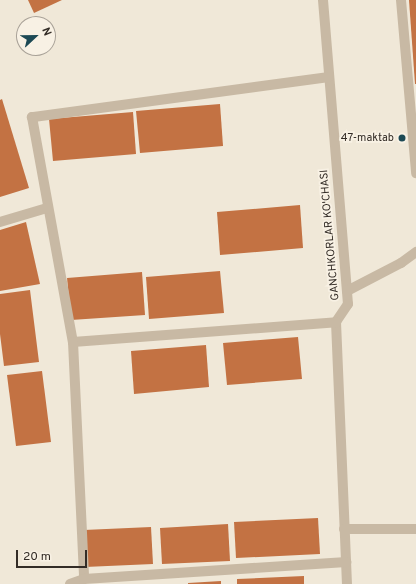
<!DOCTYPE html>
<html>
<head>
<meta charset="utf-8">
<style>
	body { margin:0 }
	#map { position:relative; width:416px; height:584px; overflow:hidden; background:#f0e8d8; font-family:Overpass,sans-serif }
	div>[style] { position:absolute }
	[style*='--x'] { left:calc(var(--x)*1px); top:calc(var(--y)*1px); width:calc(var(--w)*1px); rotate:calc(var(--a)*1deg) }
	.building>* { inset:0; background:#c37243 }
	.minor>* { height:10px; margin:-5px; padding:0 5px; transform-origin:5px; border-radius:5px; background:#c8b9a4 }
	.dots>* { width:11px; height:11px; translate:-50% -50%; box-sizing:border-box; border:2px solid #f8f1e4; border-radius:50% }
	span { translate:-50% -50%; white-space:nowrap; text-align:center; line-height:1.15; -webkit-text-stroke:3.5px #f8f1e4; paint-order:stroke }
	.poi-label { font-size:11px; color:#332c26 }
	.right { translate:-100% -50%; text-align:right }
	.street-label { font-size:11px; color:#332c26 }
	.north { position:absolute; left:16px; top:16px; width:40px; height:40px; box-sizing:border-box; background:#f8f1e4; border:1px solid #a9a298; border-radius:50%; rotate:68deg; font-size:11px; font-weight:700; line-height:16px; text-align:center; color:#332c26 }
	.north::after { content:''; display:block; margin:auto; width:14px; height:18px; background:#1c4954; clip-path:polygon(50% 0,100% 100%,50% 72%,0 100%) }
	.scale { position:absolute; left:16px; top:550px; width:71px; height:18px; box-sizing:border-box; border:2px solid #332c26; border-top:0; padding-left:5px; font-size:12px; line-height:14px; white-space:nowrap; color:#332c26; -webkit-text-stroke:3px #f8f1e4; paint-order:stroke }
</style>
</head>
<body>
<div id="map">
	<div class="building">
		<i style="clip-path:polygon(28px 0,62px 0,34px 13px)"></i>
		<i style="clip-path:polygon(409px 0,416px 0,416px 84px,415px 84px)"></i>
		<i style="clip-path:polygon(2px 99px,29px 188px,0 197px,0 100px)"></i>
		<i style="clip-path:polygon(220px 104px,223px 146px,140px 153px,136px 111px)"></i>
		<i style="clip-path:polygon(133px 112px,136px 154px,53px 161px,49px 119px)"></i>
		<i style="clip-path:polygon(300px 205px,303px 248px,220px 255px,217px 212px)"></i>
		<i style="clip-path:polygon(26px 222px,40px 284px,0 291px,0 230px)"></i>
		<i style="clip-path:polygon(220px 271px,224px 313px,149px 319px,146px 277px)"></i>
		<i style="clip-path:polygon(142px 272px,145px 315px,71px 320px,67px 278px)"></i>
		<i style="clip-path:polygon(30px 290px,39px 362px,4px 366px,0 334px,0 294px)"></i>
		<i style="clip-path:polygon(298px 337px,302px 379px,227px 385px,223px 343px)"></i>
		<i style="clip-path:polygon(206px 345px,209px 387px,134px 394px,131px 351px)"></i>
		<i style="clip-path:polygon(42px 371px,51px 442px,16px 446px,7px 375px)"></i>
		<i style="clip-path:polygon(318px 518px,320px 554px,236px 558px,234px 522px)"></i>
		<i style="clip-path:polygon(228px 524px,230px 561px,162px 564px,160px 528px)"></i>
		<i style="clip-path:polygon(151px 527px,153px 564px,85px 567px,84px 530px)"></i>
		<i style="clip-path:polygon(304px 576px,304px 584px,237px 584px,237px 579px)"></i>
		<i style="clip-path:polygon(221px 581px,221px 584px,188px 584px,188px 583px)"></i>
	</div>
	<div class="minor">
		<i style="--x:323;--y:0;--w:305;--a:85.3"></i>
		<i style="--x:348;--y:304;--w:22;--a:124"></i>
		<i style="--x:336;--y:322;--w:262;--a:87.6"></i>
		<i style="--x:401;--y:0;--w:174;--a:85"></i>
		<i style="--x:329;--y:77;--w:300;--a:172.3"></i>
		<i style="--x:32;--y:117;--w:229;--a:79.7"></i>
		<i style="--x:73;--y:342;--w:264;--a:-4.3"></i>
		<i style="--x:0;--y:222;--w:49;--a:-16.6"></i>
		<i style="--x:347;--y:291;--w:61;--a:-27.4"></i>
		<i style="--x:401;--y:263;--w:19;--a:-36"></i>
		<i style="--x:73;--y:342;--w:237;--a:87.3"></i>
		<i style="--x:344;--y:529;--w:72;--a:0"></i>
		<i style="--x:70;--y:584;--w:15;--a:-20"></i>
		<i style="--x:84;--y:579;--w:263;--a:-3.7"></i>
	</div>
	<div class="dots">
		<i style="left:402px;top:138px;background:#1c4954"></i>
	</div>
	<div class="poi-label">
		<span class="right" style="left:394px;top:138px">47-maktab</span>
	</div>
	<div class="street-label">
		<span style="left:330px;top:235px;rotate:-95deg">GANCHKORLAR KO'CHASI</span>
	</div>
	<div class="north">N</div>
	<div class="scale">20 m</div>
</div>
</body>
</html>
